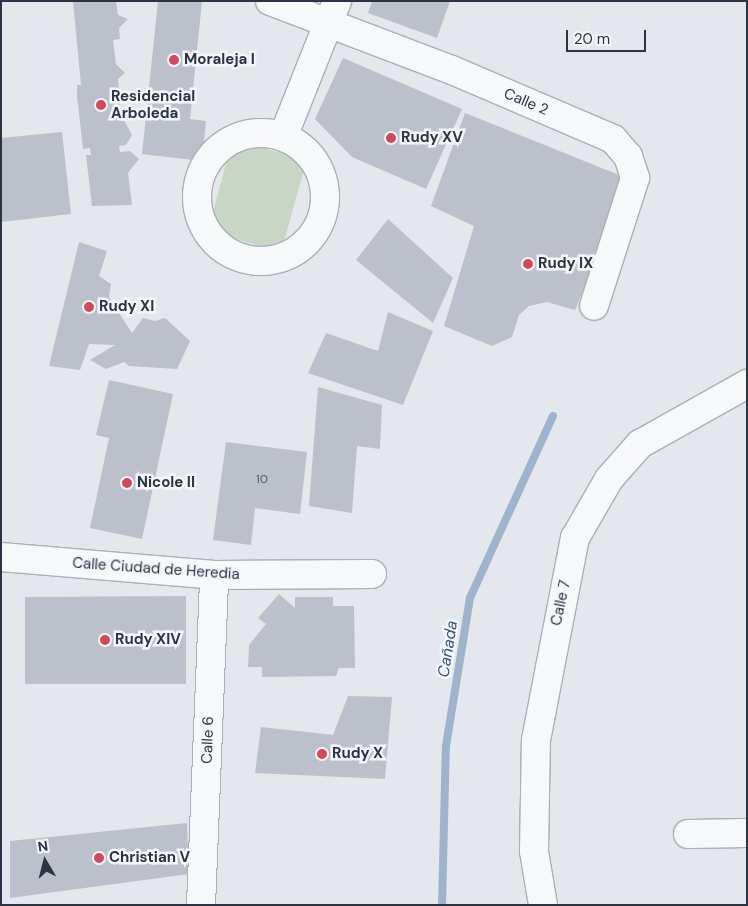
<!DOCTYPE html>
<html>
<head>
<meta charset="utf-8">
<style>
	body { margin:0 }
	#map { position:relative; width:748px; height:906px; overflow:hidden; background:#e4e7ec; font-family:"DM Sans",sans-serif }
	div>[style] { position:absolute }
	[style*='--x'] { left:calc(var(--x)*1px); top:calc(var(--y)*1px); width:calc(var(--w)*1px); rotate:calc(var(--a)*1deg) }
	.green>* { inset:0; background:#c9d6c5 }
	.stream>* { height:8px; margin:-4px; padding:0 4px; transform-origin:4px; border-radius:4px; background:#9fb4cc }
	.building>* { inset:0; background:#bbc0ca }
	.roads { filter:drop-shadow(1px 0 #a9aeb7) drop-shadow(-1px 0 #a9aeb7) drop-shadow(0 1px #a9aeb7) drop-shadow(0 -1px #a9aeb7) }
	.minor>* { height:28px; margin:-14px; padding:0 14px; transform-origin:14px; border-radius:14px; background:#f7f8fa }
	.minor>.ring { margin:-14px; padding:0; box-sizing:content-box; background:none; border:28px solid #f7f8fa; border-radius:50% }
	.dots>* { width:14px; height:14px; translate:-50% -50%; box-sizing:border-box; border:2px solid #f4f6f9; border-radius:50% }
	span { translate:-50% -50%; white-space:nowrap; text-align:center; line-height:1.15; -webkit-text-stroke:5px #f4f6f9; paint-order:stroke }
	.number-label { font-size:12px; color:#4f5766 }
	.number-label span { -webkit-text-stroke-width:0 }
	.poi-label { font-size:15px; color:#2b3445; font-weight:700 }
	.left { translate:0 -50%; text-align:left }
	.street-label { font-size:15px; color:#2b3445 }
	.water-label { font-size:16px; color:#34527a; font-style:italic }
	.frame { position:absolute; inset:0; border:2px solid #2b3445; pointer-events:none }
	.north { position:absolute; left:20px; top:836px; width:50px; height:50px; -webkit-text-stroke:4px #f4f6f9; paint-order:stroke; rotate:352deg; font-size:14px; font-weight:700; line-height:20px; text-align:center; color:#2b3445 }
	.north::after { content:''; display:block; margin:auto; width:18px; height:22px; background:#2b3445; clip-path:polygon(50% 0,100% 100%,50% 72%,0 100%) }
	.scale { position:absolute; left:566px; top:30px; width:80px; height:22px; box-sizing:border-box; border:2px solid #2b3445; border-top:0; padding-left:6px; font-size:15px; line-height:18px; white-space:nowrap; color:#2b3445; -webkit-text-stroke:4px #f4f6f9; paint-order:stroke }
</style>
</head>
<body>
<div id="map">
	<div class="green">
		<i style="clip-path:polygon(232px 141px,307px 159px,281px 252px,208px 231px)"></i>
	</div>
	<div class="stream">
		<i style="--x:442;--y:905;--w:159;--a:-88.6"></i>
		<i style="--x:446;--y:746;--w:150;--a:-80.8"></i>
		<i style="--x:470;--y:598;--w:200;--a:-65.5"></i>
	</div>
	<div class="building">
		<i style="clip-path:polygon(73px 1px,116px 1px,118px 15px,128px 19px,119px 28px,120px 39px,113px 40px,116px 64px,125px 73px,118px 79px,121px 115px,132px 135px,126px 145px,119px 146px,120px 152px,130px 151px,139px 159px,128px 173px,132px 205px,92px 206px,86px 155px,91px 155px,90px 148px,83px 149px,77px 96px,77px 85px,81px 85px)"></i>
		<i style="clip-path:polygon(158px 1px,202px 1px,190px 119px,206px 121px,202px 161px,142px 154px)"></i>
		<i style="clip-path:polygon(372px 1px,450px 1px,437px 38px,368px 13px)"></i>
		<i style="clip-path:polygon(343px 58px,462px 109px,426px 189px,352px 157px,315px 119px)"></i>
		<i style="clip-path:polygon(465px 113px,629px 179px,575px 310px,547px 302px,529px 306px,519px 315px,512px 337px,492px 346px,444px 326px,474px 226px,431px 206px)"></i>
		<i style="clip-path:polygon(62px 132px,71px 214px,1px 222px,1px 138px)"></i>
		<i style="clip-path:polygon(388px 219px,453px 278px,433px 323px,356px 260px)"></i>
		<i style="clip-path:polygon(79px 242px,107px 251px,99px 276px,111px 284px,109px 297px,132px 333px,143px 318px,155px 321px,165px 318px,190px 341px,177px 369px,129px 366px,124px 362px,106px 369px,90px 360px,115px 345px,89px 344px,80px 370px,49px 366px)"></i>
		<i style="clip-path:polygon(388px 312px,433px 331px,403px 405px,308px 373px,326px 333px,378px 351px)"></i>
		<i style="clip-path:polygon(109px 380px,173px 394px,142px 539px,90px 528px,109px 438px,96px 435px)"></i>
		<i style="clip-path:polygon(318px 387px,382px 405px,380px 449px,357px 446px,352px 513px,309px 506px)"></i>
		<i style="clip-path:polygon(226px 442px,307px 452px,300px 514px,255px 508px,251px 545px,213px 540px)"></i>
		<i style="clip-path:polygon(279px 594px,295px 608px,295px 597px,333px 597px,333px 606px,354px 606px,355px 668px,339px 668px,336px 676px,262px 677px,262px 667px,248px 667px,249px 645px,266px 624px,258px 618px)"></i>
		<i style="clip-path:polygon(186px 596px,186px 684px,25px 684px,25px 597px)"></i>
		<i style="clip-path:polygon(348px 696px,392px 697px,385px 779px,255px 773px,261px 727px,333px 735px)"></i>
		<i style="clip-path:polygon(187px 823px,189px 874px,10px 898px,10px 841px)"></i>
	</div>
	<div class="roads">
		<div class="minor">
			<i style="--x:270;--y:1;--w:195;--a:20.8"></i>
			<i style="--x:452;--y:70;--w:175;--a:23.2"></i>
			<i style="--x:613;--y:139;--w:23;--a:49"></i>
			<i style="--x:628;--y:156;--w:23;--a:72"></i>
			<i style="--x:635;--y:178;--w:134;--a:107.8"></i>
			<i class="ring" style="left:197px;top:133px;width:100px;height:100px"></i>
			<i style="--x:283;--y:137;--w:146;--a:-68.3"></i>
			<i style="--x:1;--y:557;--w:214;--a:4.8"></i>
			<i style="--x:214;--y:575;--w:158;--a:-0.4"></i>
			<i style="--x:688;--y:834;--w:59;--a:-1"></i>
			<i style="--x:201;--y:905;--w:330;--a:-87.7"></i>
			<i style="--x:543;--y:905;--w:55;--a:-99.5"></i>
			<i style="--x:534;--y:851;--w:111;--a:-89"></i>
			<i style="--x:536;--y:740;--w:206;--a:-79.1"></i>
			<i style="--x:575;--y:538;--w:68;--a:-60"></i>
			<i style="--x:609;--y:479;--w:47;--a:-48.5"></i>
			<i style="--x:640;--y:444;--w:123;--a:-29.3"></i>
		</div>
	</div>
	<div class="dots">
		<i style="left:174px;top:60px;background:#d1495b"></i>
		<i style="left:101px;top:105px;background:#d1495b"></i>
		<i style="left:391px;top:138px;background:#d1495b"></i>
		<i style="left:528px;top:264px;background:#d1495b"></i>
		<i style="left:89px;top:307px;background:#d1495b"></i>
		<i style="left:127px;top:483px;background:#d1495b"></i>
		<i style="left:105px;top:640px;background:#d1495b"></i>
		<i style="left:322px;top:754px;background:#d1495b"></i>
		<i style="left:99px;top:858px;background:#d1495b"></i>
	</div>
	<div class="number-label">
		<span style="left:262px;top:480px">10</span>
	</div>
	<div class="poi-label">
		<span class="left" style="left:184px;top:60px">Moraleja I</span>
		<span class="left" style="left:111px;top:105px">Residencial<br>Arboleda</span>
		<span class="left" style="left:401px;top:138px">Rudy XV</span>
		<span class="left" style="left:538px;top:264px">Rudy IX</span>
		<span class="left" style="left:99px;top:307px">Rudy XI</span>
		<span class="left" style="left:137px;top:483px">Nicole II</span>
		<span class="left" style="left:115px;top:640px">Rudy XIV</span>
		<span class="left" style="left:332px;top:754px">Rudy X</span>
		<span class="left" style="left:109px;top:858px">Christian V</span>
	</div>
	<div class="street-label">
		<span style="left:526px;top:102px;rotate:23deg">Calle 2</span>
		<span style="left:156px;top:569px;rotate:4deg">Calle Ciudad de Heredia</span>
		<span style="left:561px;top:603px;rotate:-78deg">Calle 7</span>
		<span style="left:208px;top:740px;rotate:-88deg">Calle 6</span>
	</div>
	<div class="water-label">
		<span style="left:448px;top:649px;rotate:-81deg">Cañada</span>
	</div>
	<div class="frame"></div>
	<div class="north">N</div>
	<div class="scale">20 m</div>
</div>
</body>
</html>
